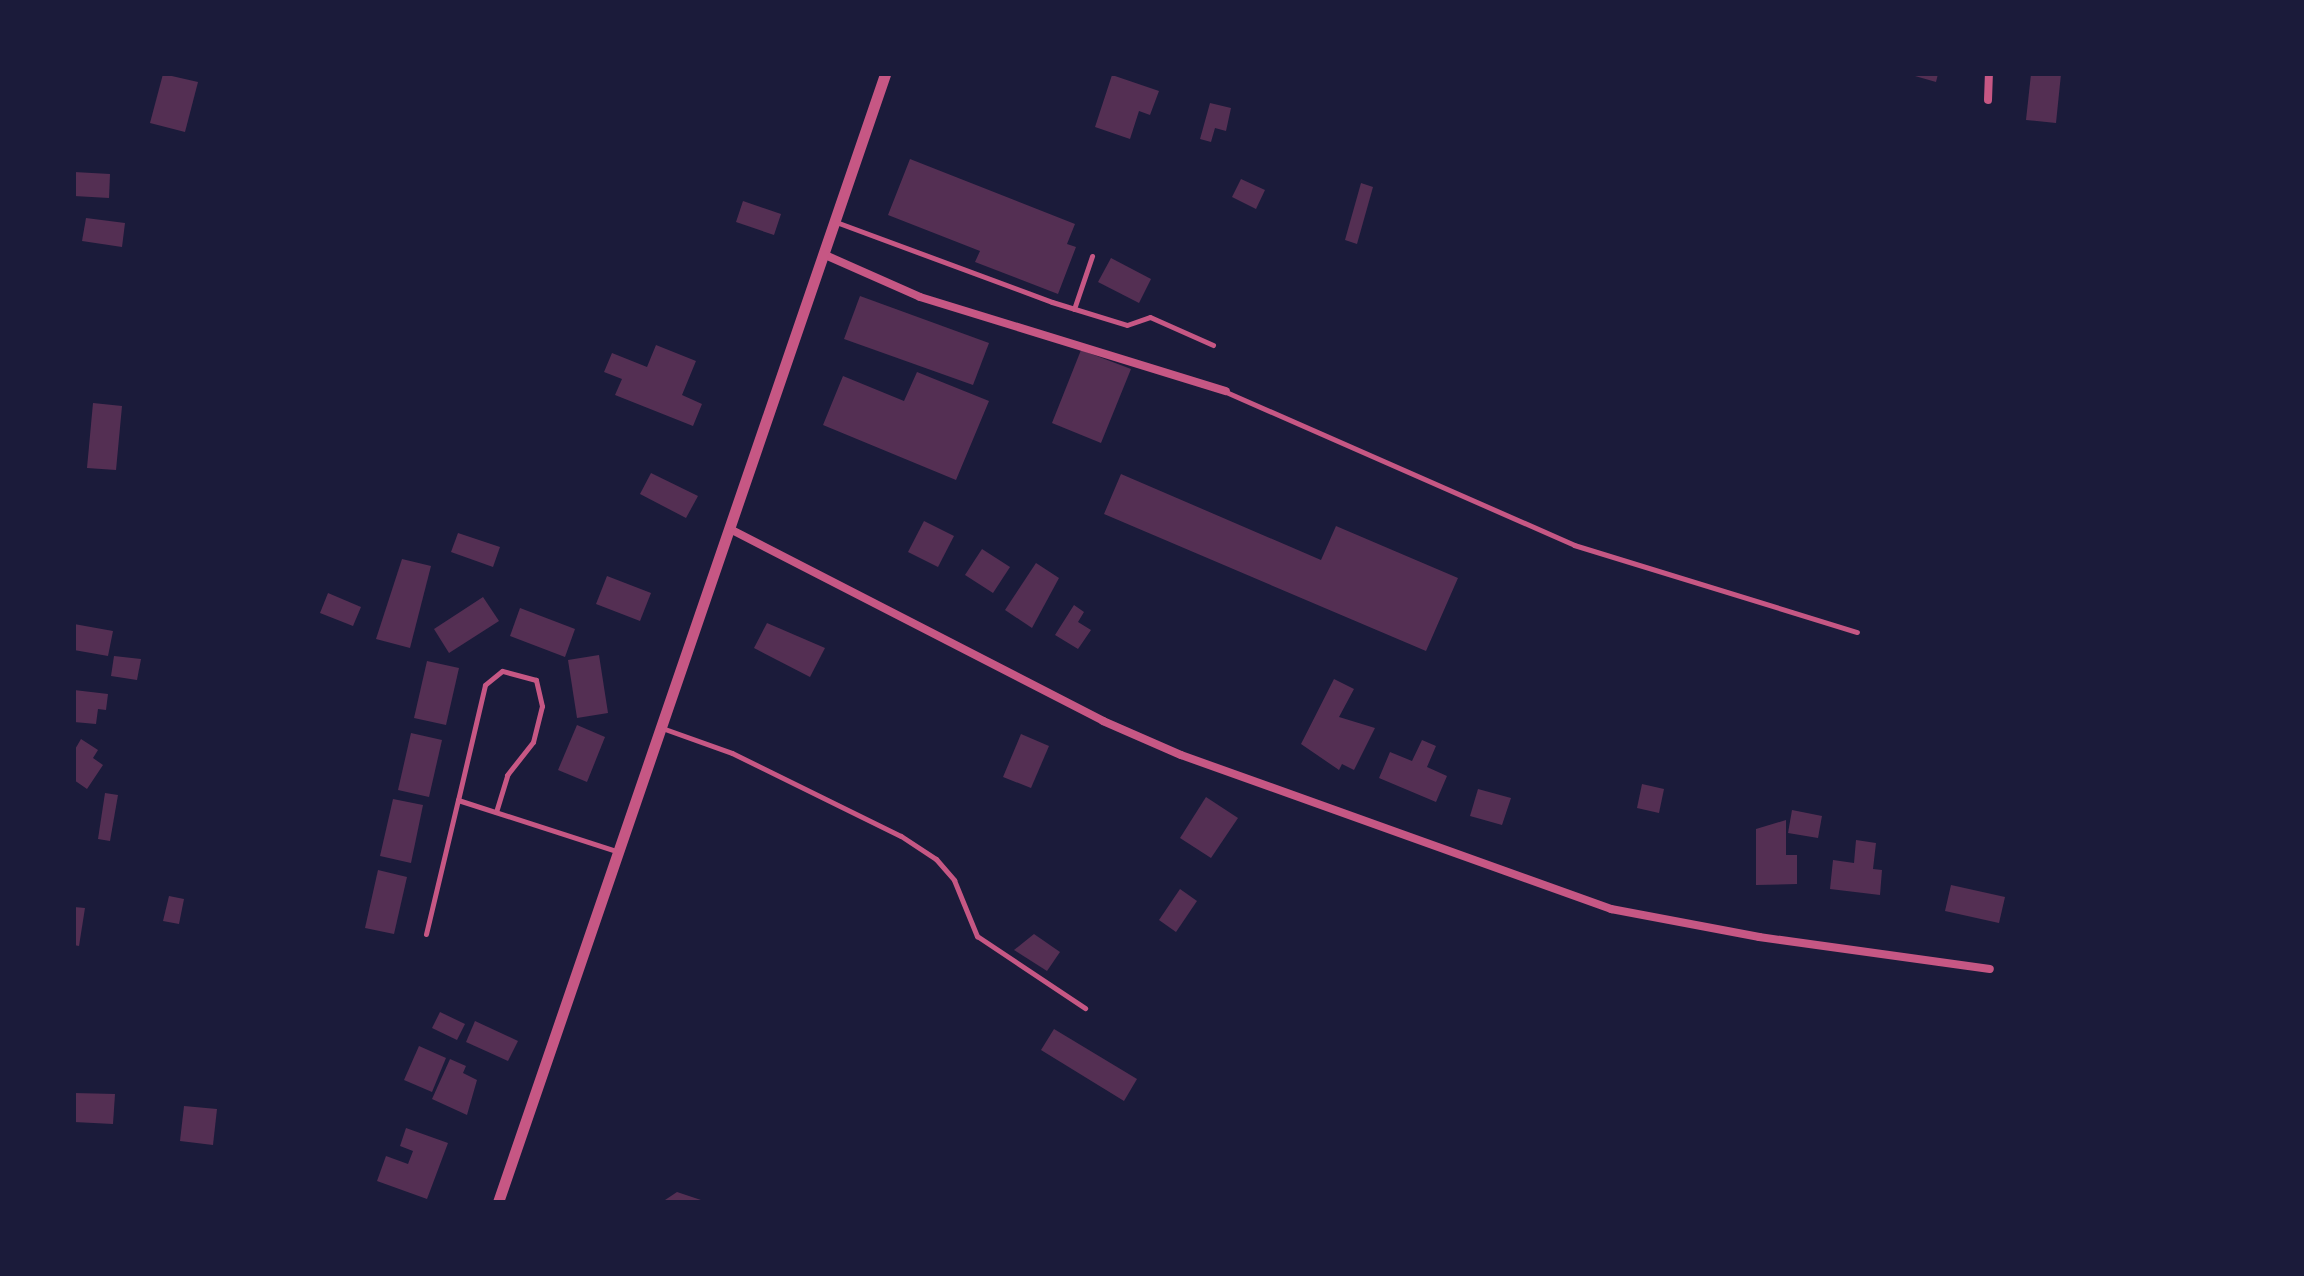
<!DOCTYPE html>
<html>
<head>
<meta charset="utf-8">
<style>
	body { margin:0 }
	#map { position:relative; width:2304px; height:1276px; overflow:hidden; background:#1b1b3a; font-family:"Zilla Slab",serif }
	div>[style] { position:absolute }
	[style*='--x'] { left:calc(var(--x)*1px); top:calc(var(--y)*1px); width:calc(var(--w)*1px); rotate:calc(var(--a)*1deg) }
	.building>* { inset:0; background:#542f53 }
	.service>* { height:5px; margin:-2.5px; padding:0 2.5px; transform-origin:2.5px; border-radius:2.5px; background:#c65784 }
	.minor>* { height:8px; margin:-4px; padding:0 4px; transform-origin:4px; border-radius:4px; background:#c65784 }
	.tertiary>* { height:11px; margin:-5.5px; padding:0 5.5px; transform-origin:5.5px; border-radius:5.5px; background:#c65784 }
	span { translate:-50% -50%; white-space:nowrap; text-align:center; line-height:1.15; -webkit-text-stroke:8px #1b1b3a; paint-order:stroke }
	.frame { position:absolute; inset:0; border:76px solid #1b1b3a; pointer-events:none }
</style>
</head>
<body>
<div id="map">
	<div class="building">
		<i style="clip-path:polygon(163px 74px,198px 82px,185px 132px,150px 123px)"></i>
		<i style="clip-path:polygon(1908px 74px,1938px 74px,1936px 82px)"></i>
		<i style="clip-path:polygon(2031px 74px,2061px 74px,2056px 123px,2026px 120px)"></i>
		<i style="clip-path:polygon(1112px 75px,1159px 91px,1150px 115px,1139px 111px,1130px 139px,1095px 127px)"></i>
		<i style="clip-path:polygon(1210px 103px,1231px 108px,1226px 131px,1215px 128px,1211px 142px,1200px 139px)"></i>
		<i style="clip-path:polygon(910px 159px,1075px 224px,1067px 244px,1076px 247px,1058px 294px,975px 262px,980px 251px,888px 215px)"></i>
		<i style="clip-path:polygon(74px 172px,110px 174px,109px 198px,74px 196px)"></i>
		<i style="clip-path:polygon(1241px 179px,1265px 190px,1256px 209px,1232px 197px)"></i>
		<i style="clip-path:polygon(1361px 183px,1373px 187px,1357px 244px,1345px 240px)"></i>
		<i style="clip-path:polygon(743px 201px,781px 214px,774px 235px,736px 222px)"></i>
		<i style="clip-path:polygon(86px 218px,125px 223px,122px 247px,82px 241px)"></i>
		<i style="clip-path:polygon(1111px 258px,1151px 279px,1139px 303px,1098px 282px)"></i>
		<i style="clip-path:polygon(860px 296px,989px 343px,973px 385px,844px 339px)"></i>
		<i style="clip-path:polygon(656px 345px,696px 361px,682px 395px,702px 404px,693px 426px,615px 395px,622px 379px,604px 372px,612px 353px,647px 367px)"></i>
		<i style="clip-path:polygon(1081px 350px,1131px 369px,1101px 443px,1052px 423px)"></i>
		<i style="clip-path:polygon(917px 372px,989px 401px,956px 480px,823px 425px,843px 376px,904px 401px)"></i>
		<i style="clip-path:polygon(93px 403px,122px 406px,116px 470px,87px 468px)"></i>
		<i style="clip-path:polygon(651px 473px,698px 496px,686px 518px,640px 494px)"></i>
		<i style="clip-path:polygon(1121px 474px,1321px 560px,1336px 526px,1458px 578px,1426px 651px,1104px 514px)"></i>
		<i style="clip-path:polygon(924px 521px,954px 536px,938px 567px,908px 552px)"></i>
		<i style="clip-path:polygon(458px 533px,500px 547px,493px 567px,451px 552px)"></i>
		<i style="clip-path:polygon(982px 549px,1010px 567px,993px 593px,965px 575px)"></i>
		<i style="clip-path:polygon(402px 559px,431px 566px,410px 648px,376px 639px)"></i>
		<i style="clip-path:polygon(1036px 563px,1059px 578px,1032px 628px,1005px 610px)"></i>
		<i style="clip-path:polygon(607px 576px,651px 593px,640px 621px,596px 604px)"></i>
		<i style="clip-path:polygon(328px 593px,361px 607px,353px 626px,320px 613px)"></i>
		<i style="clip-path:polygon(483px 597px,499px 621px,449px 653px,434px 629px)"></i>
		<i style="clip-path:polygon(1074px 605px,1084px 612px,1078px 622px,1091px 630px,1078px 649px,1055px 635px)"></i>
		<i style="clip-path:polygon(520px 608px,575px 629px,565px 657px,510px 636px)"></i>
		<i style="clip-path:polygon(767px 623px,825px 648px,810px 677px,754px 648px)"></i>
		<i style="clip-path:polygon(74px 624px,113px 631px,108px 656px,74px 650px)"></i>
		<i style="clip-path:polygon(599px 655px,608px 713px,577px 718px,568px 660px)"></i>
		<i style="clip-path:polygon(114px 656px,141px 659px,137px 680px,111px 676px)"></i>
		<i style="clip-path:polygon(427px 661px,459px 668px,446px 725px,414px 718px)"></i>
		<i style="clip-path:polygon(1334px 679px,1354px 689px,1339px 717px,1375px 728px,1354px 770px,1342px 764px,1339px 770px,1301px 744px)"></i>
		<i style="clip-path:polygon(74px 690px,108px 694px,106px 710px,98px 709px,96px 724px,74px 722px)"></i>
		<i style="clip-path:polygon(577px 725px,605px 737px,587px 782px,558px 770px)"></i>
		<i style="clip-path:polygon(411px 733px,442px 740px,429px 797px,398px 790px)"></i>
		<i style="clip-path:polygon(1021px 734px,1049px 746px,1031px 788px,1003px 777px)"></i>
		<i style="clip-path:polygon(81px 739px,98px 750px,93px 758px,103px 765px,87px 789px,74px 780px,74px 751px)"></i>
		<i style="clip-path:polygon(1422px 740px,1436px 746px,1427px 767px,1447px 776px,1436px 802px,1379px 778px,1390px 752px,1412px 761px)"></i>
		<i style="clip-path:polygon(1642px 784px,1664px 789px,1659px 813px,1637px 808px)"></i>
		<i style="clip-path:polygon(1478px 789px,1511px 798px,1502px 825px,1470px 816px)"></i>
		<i style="clip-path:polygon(105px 793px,118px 795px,110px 841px,98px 839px)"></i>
		<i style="clip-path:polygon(1206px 797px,1238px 818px,1211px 858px,1180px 838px)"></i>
		<i style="clip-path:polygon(393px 799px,423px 805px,411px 863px,380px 856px)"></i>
		<i style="clip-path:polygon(1792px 810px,1822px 816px,1818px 838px,1788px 833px)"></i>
		<i style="clip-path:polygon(1786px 820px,1786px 855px,1797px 855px,1797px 884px,1756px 885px,1756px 829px)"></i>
		<i style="clip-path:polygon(1856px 840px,1876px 843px,1873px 869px,1882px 870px,1880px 895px,1830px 889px,1833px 860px,1854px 863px)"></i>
		<i style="clip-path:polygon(378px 870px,407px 877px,394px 934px,365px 928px)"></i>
		<i style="clip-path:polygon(1951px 885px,2005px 897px,1999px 923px,1945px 911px)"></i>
		<i style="clip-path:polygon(1180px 889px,1197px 901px,1176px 932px,1159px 920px)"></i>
		<i style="clip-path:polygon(169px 896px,184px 899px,179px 924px,163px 921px)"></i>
		<i style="clip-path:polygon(74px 907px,85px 908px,79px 946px,74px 945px)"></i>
		<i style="clip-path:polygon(1034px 934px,1060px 952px,1047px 971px,1014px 950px)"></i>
		<i style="clip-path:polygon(440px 1012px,465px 1024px,457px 1040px,432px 1028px)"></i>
		<i style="clip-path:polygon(475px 1021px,518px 1041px,508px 1061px,466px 1042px)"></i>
		<i style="clip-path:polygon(1054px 1029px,1137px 1079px,1124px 1101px,1041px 1050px)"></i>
		<i style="clip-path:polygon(419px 1046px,446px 1058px,432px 1092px,404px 1080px)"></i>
		<i style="clip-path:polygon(450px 1059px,466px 1066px,463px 1073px,477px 1080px,467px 1115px,432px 1099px)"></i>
		<i style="clip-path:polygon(74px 1093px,115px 1094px,113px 1124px,74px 1122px)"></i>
		<i style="clip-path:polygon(184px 1106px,217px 1109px,213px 1145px,180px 1141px)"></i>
		<i style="clip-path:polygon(406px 1128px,448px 1143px,427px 1199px,377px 1181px,386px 1156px,408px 1164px,413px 1151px,400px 1146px)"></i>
		<i style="clip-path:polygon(677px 1192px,704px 1201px,704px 1202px,662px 1202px)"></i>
	</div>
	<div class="service">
		<i style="--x:836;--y:222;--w:230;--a:20.3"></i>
		<i style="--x:1052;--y:302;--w:78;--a:17"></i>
		<i style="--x:1127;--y:325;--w:24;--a:-19"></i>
		<i style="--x:1150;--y:317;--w:69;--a:24"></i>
		<i style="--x:1074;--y:309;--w:56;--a:-71.2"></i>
		<i style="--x:1226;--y:392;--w:380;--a:23.7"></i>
		<i style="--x:1574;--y:545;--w:296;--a:17.1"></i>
		<i style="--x:662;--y:728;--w:74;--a:19.7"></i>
		<i style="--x:732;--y:753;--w:188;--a:26.2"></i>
		<i style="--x:901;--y:836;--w:42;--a:33.3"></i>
		<i style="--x:936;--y:859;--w:28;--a:49"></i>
		<i style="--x:954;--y:880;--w:61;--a:67.7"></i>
		<i style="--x:977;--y:936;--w:130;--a:33.7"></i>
		<i style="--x:496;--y:812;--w:39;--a:-73"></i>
		<i style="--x:507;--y:775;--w:42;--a:-51.8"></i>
		<i style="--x:533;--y:742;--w:37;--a:-76"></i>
		<i style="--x:542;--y:706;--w:27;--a:-103"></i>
		<i style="--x:536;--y:680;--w:35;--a:-165"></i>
		<i style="--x:502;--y:671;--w:22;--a:141"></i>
		<i style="--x:485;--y:685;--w:118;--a:103.2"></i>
		<i style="--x:458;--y:800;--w:169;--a:17.9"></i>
		<i style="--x:426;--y:934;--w:138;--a:-76.6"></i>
	</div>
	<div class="minor">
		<i style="--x:1988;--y:100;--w:26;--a:-88"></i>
		<i style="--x:823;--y:254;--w:106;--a:23.9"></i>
		<i style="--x:920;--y:297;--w:320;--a:17.1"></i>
		<i style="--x:730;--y:529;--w:420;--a:27.2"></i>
		<i style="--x:1103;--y:721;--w:85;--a:23.6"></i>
		<i style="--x:1181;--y:755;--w:457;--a:19.7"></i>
		<i style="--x:1611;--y:909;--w:151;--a:10.7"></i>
		<i style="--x:1759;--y:937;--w:233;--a:7.9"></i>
	</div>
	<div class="tertiary">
		<i style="--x:498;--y:1202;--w:1193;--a:-71.06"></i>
	</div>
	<div class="frame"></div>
</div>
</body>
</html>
